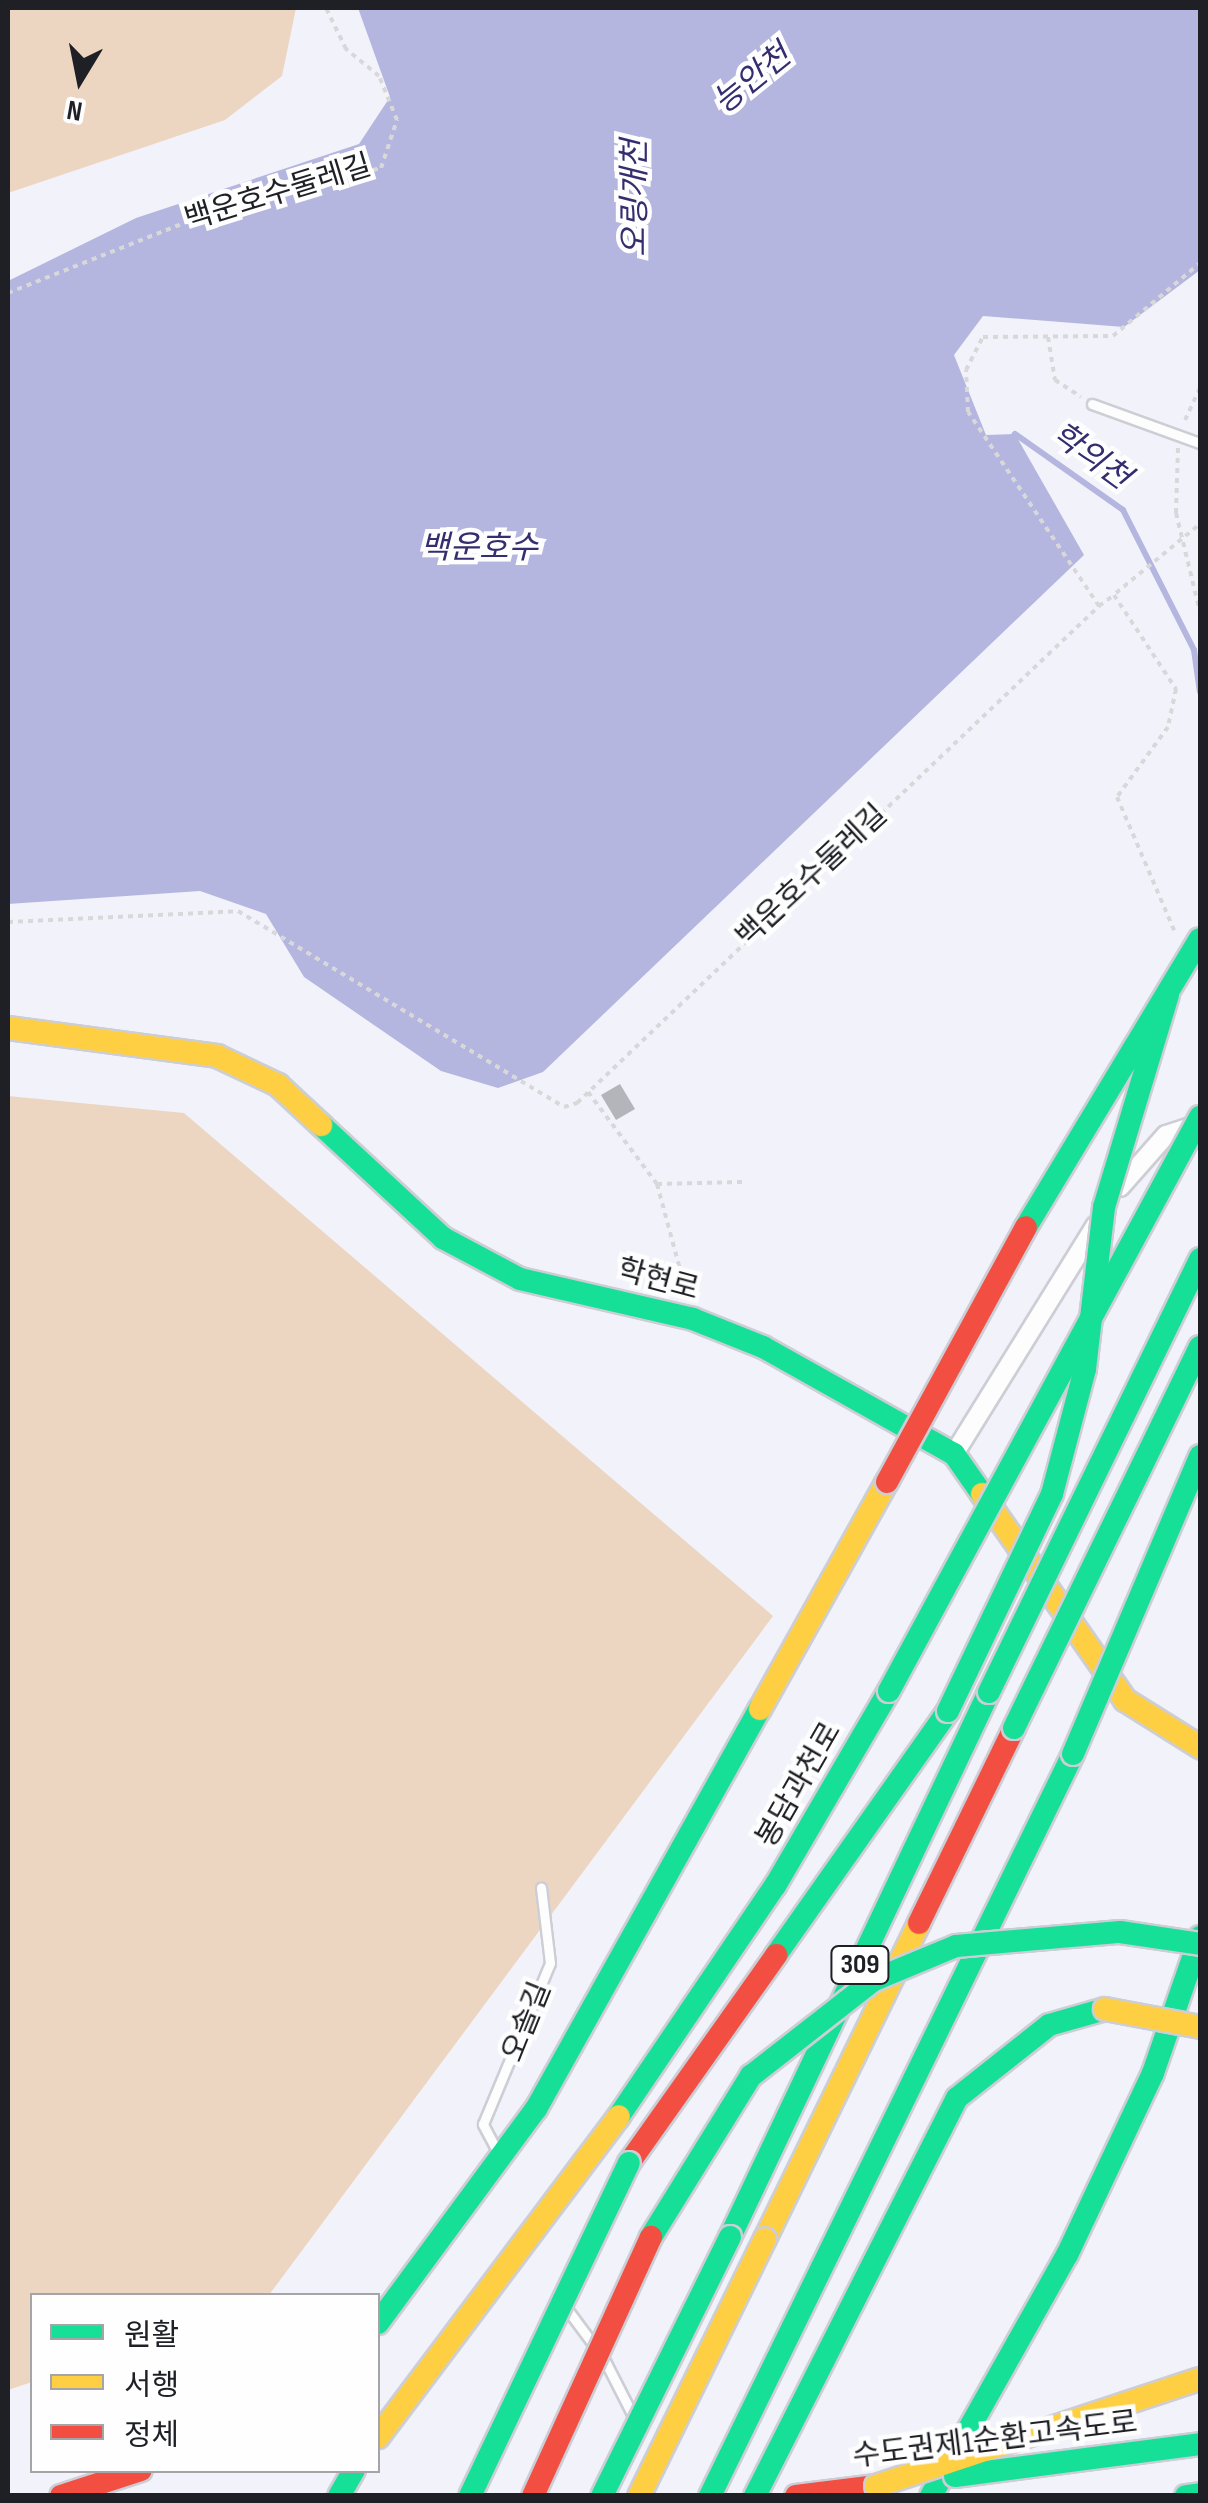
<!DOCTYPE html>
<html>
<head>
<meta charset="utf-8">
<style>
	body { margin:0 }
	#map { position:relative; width:1208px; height:2503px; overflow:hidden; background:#f2f2fa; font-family:"Sofia Sans Condensed","Noto Sans KR",sans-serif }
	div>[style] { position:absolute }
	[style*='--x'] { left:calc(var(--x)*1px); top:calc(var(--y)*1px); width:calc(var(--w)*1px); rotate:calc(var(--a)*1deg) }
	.green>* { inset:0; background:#ecd6c2 }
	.water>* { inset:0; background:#b5b6df }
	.stream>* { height:6px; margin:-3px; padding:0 3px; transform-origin:3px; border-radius:3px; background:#b5b6df }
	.building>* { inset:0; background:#b4b4bb }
	.path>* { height:4px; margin-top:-2px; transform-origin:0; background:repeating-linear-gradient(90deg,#d8d8db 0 5px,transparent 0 10px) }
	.roads { filter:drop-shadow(2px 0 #cdced5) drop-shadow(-2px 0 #cdced5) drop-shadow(0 2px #cdced5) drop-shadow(0 -2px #cdced5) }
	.lane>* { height:9px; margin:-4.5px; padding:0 4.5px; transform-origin:4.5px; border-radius:4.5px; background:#fdfdfe }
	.street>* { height:18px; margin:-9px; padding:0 9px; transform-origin:9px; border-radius:9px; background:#fdfdfe }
	.fast>* { height:22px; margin:-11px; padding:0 11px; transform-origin:11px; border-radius:11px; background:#16e098 }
	.slow>* { height:22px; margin:-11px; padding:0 11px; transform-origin:11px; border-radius:11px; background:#ffcf43 }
	.jam>* { height:22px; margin:-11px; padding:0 11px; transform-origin:11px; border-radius:11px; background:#f24e42 }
	.bridges { filter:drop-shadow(2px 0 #cdced5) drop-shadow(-2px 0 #cdced5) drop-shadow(0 2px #cdced5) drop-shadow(0 -2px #cdced5) }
	.fast-bridge>* { height:22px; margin:-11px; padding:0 11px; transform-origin:11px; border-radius:11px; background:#16e098 }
	.slow-bridge>* { height:22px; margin:-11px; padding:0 11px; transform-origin:11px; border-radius:11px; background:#ffcf43 }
	.jam-bridge>* { height:22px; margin:-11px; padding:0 11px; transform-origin:11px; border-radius:11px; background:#f24e42 }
	span { translate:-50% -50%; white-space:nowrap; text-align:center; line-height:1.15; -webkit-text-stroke:9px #fefefe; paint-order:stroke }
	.shield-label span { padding:2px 8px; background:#fefefe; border:2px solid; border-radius:8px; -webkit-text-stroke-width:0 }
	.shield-label { font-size:28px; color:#1f2026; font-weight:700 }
	.street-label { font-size:30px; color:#1f2026 }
	.water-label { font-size:32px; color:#342d6f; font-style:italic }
	.frame { position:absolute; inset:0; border:10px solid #1f2026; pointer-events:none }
	.legend { position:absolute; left:30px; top:2293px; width:350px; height:180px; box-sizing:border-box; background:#fefefe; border:2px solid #a5a5a8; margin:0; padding:12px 18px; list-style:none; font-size:30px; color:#1f2026 }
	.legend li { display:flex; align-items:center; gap:20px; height:50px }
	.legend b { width:50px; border:2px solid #a5a5a8 }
	.north { position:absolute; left:30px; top:30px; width:100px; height:100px; -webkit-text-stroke:8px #fefefe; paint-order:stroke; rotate:190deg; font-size:28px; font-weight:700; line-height:40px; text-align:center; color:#1f2026 }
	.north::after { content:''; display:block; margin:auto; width:35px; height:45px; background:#1f2026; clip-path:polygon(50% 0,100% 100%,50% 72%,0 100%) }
</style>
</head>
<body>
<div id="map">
	<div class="green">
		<i style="clip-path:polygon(8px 8px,296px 8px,282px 76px,225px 120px,8px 193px)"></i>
		<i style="clip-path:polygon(8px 1096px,184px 1113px,773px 1616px,269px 2295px,32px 2296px,32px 2382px,8px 2390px)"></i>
	</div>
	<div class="water">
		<i style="clip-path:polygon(358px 8px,1200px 8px,1200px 270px,1124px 327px,983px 316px,954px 355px,986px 435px,1015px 434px,1084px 555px,543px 1072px,498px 1088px,441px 1071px,304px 977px,266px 914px,200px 891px,8px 904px,8px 281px,136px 218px,359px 144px,390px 97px)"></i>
	</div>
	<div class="stream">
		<i style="--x:1011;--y:439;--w:6;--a:-51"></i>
		<i style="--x:1015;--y:434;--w:132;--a:35.1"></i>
		<i style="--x:1123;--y:510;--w:157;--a:63.1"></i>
		<i style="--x:1194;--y:650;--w:42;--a:81.9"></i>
	</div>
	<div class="building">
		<i style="clip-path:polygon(620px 1084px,635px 1109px,616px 1120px,601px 1095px)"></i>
	</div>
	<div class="path">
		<i style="--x:8;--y:293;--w:206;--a:-21.7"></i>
		<i style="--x:199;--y:217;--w:188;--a:-15.1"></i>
		<i style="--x:381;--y:168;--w:51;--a:-71.6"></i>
		<i style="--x:397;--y:120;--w:48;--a:-112.2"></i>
		<i style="--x:379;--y:76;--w:43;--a:-140.7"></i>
		<i style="--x:346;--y:49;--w:46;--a:-116"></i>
		<i style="--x:1048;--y:337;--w:44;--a:80.8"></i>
		<i style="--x:1055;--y:380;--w:31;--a:33"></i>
		<i style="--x:1185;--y:420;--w:35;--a:-65"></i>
		<i style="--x:1178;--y:448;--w:65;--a:91.8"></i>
		<i style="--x:1176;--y:513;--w:102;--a:76.4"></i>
		<i style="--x:1116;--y:593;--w:109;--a:-39.4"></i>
		<i style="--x:1099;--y:606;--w:19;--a:-36"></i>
		<i style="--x:1114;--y:595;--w:113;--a:56.6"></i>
		<i style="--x:1176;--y:689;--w:39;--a:102"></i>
		<i style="--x:1168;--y:727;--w:87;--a:126.1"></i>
		<i style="--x:1117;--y:797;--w:145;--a:66.8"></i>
		<i style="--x:8;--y:922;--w:230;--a:-2.7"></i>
		<i style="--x:238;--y:911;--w:380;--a:31"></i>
		<i style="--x:564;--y:1107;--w:14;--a:-17"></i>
		<i style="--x:577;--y:1103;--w:721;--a:-43.59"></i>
		<i style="--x:1099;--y:606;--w:234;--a:-124"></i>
		<i style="--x:968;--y:412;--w:42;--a:-92.7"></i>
		<i style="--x:966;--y:370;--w:37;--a:-63"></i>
		<i style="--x:983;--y:337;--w:130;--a:-0.4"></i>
		<i style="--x:1113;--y:336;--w:114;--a:-40"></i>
		<i style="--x:588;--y:1092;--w:115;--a:53.1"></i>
		<i style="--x:657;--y:1184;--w:115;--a:74.9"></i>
		<i style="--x:657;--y:1184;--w:85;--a:-1.3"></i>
	</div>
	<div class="roads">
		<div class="lane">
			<i style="--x:1092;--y:404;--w:115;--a:19.9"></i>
			<i style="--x:495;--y:2147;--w:26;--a:-118"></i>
			<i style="--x:483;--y:2124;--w:174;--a:-67.4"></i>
			<i style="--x:550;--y:1963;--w:76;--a:-96.8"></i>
			<i style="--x:567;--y:2309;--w:44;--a:53.4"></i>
			<i style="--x:605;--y:2361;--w:59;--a:63"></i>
		</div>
		<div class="street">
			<i style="--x:1120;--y:1187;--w:69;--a:-48.5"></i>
			<i style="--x:1166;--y:1135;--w:29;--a:-18"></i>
			<i style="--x:954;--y:1454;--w:269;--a:-58.2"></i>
		</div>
		<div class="fast">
			<i style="--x:321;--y:1125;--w:166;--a:42.8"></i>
			<i style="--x:443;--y:1238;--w:87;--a:28"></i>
			<i style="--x:520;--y:1279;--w:178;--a:13"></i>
			<i style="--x:693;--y:1319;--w:75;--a:21.8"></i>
			<i style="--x:763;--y:1347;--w:219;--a:29.3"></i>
			<i style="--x:954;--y:1454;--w:49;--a:55"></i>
			<i style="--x:776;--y:1955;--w:299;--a:-54.8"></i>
			<i style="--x:619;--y:2116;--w:278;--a:-55.9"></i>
			<i style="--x:775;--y:1886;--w:226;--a:-59.7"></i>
			<i style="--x:730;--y:2237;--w:603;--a:-64.58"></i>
			<i style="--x:378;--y:2323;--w:266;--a:-53.6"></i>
			<i style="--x:536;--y:2109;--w:458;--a:-60.8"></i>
			<i style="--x:339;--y:2496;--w:30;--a:-60"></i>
			<i style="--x:710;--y:2496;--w:826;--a:-63.93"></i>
			<i style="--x:755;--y:2496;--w:446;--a:-63.1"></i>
			<i style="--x:957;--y:2098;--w:117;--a:-38.4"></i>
			<i style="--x:1049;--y:2025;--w:58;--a:-15.9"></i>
			<i style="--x:931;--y:2496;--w:277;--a:-60.6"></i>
			<i style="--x:1067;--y:2255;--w:201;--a:-64.7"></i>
			<i style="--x:1153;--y:2073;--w:144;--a:-70.9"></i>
			<i style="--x:1186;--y:2496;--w:14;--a:-8"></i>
		</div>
		<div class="slow">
			<i style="--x:8;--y:1028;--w:211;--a:7.6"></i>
			<i style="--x:217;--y:1056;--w:68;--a:25.4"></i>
			<i style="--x:278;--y:1085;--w:59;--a:42.9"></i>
			<i style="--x:982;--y:1494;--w:251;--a:55.2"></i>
			<i style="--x:1125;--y:1700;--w:89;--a:32.1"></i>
			<i style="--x:760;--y:1709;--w:260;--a:-60.8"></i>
			<i style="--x:765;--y:2239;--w:352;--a:-64"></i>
			<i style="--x:378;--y:2437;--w:401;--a:-53.1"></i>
		</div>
		<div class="jam">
			<i style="--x:919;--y:1923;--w:217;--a:-64"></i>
			<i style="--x:629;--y:2163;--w:255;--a:-54.7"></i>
			<i style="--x:61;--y:2496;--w:84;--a:-18"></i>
			<i style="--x:796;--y:2496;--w:81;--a:-7.1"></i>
		</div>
	</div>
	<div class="bridges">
		<div class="fast-bridge">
			<i style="--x:1026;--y:1227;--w:336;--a:-58.9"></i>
			<i style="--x:889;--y:1691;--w:653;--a:-61.55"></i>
			<i style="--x:989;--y:1692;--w:482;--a:-64"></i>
			<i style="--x:948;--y:1711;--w:241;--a:-64.4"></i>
			<i style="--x:1052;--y:1494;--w:129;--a:-75.2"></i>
			<i style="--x:1085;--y:1369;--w:163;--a:-83.3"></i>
			<i style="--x:1104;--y:1207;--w:221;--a:-73.2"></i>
			<i style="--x:1014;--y:1728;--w:424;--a:-64"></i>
			<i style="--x:1073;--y:1754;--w:324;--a:-66.9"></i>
			<i style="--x:651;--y:2237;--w:190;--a:-58.2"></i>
			<i style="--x:751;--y:2076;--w:156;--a:-38"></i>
			<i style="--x:874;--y:1980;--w:89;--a:-22.5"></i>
			<i style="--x:956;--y:1946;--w:165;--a:-4.9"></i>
			<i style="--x:1120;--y:1932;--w:81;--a:8.5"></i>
			<i style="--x:955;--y:2476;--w:247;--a:-7.4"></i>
			<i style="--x:470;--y:2496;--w:369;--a:-64.5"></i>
			<i style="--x:602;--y:2496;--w:289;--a:-63.7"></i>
		</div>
		<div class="slow-bridge">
			<i style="--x:1105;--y:2009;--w:97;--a:10.7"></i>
			<i style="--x:876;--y:2486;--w:341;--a:-18.3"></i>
			<i style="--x:639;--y:2496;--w:286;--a:-63.9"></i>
		</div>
		<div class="jam-bridge">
			<i style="--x:887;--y:1482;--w:290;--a:-61.4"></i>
			<i style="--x:533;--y:2496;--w:285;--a:-65.5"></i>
		</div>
	</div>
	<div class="shield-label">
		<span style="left:860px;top:1965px">309</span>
	</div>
	<div class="street-label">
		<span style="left:278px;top:193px;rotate:-17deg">백운호수둘레길</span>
		<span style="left:812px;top:876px;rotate:-43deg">백운호수둘레길</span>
		<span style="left:658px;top:1280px;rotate:15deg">학현로</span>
		<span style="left:799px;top:1785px;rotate:-60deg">봉담과천로</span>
		<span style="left:527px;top:2022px;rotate:-68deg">오솔길</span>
		<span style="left:995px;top:2440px;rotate:-7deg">수도권제1순환고속도로</span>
	</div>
	<div class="water-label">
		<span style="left:753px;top:80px;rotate:-39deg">능안천</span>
		<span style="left:636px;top:198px;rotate:-90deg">오링개천</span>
		<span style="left:1090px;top:457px;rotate:36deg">학의천</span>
		<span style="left:479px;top:549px">백운호수</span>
	</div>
	<div class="frame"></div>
	<ul class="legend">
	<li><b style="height:12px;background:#16e098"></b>원활</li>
	<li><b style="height:12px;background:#ffcf43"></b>서행</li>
	<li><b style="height:12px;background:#f24e42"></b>정체</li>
	</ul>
	<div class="north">N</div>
</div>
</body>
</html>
